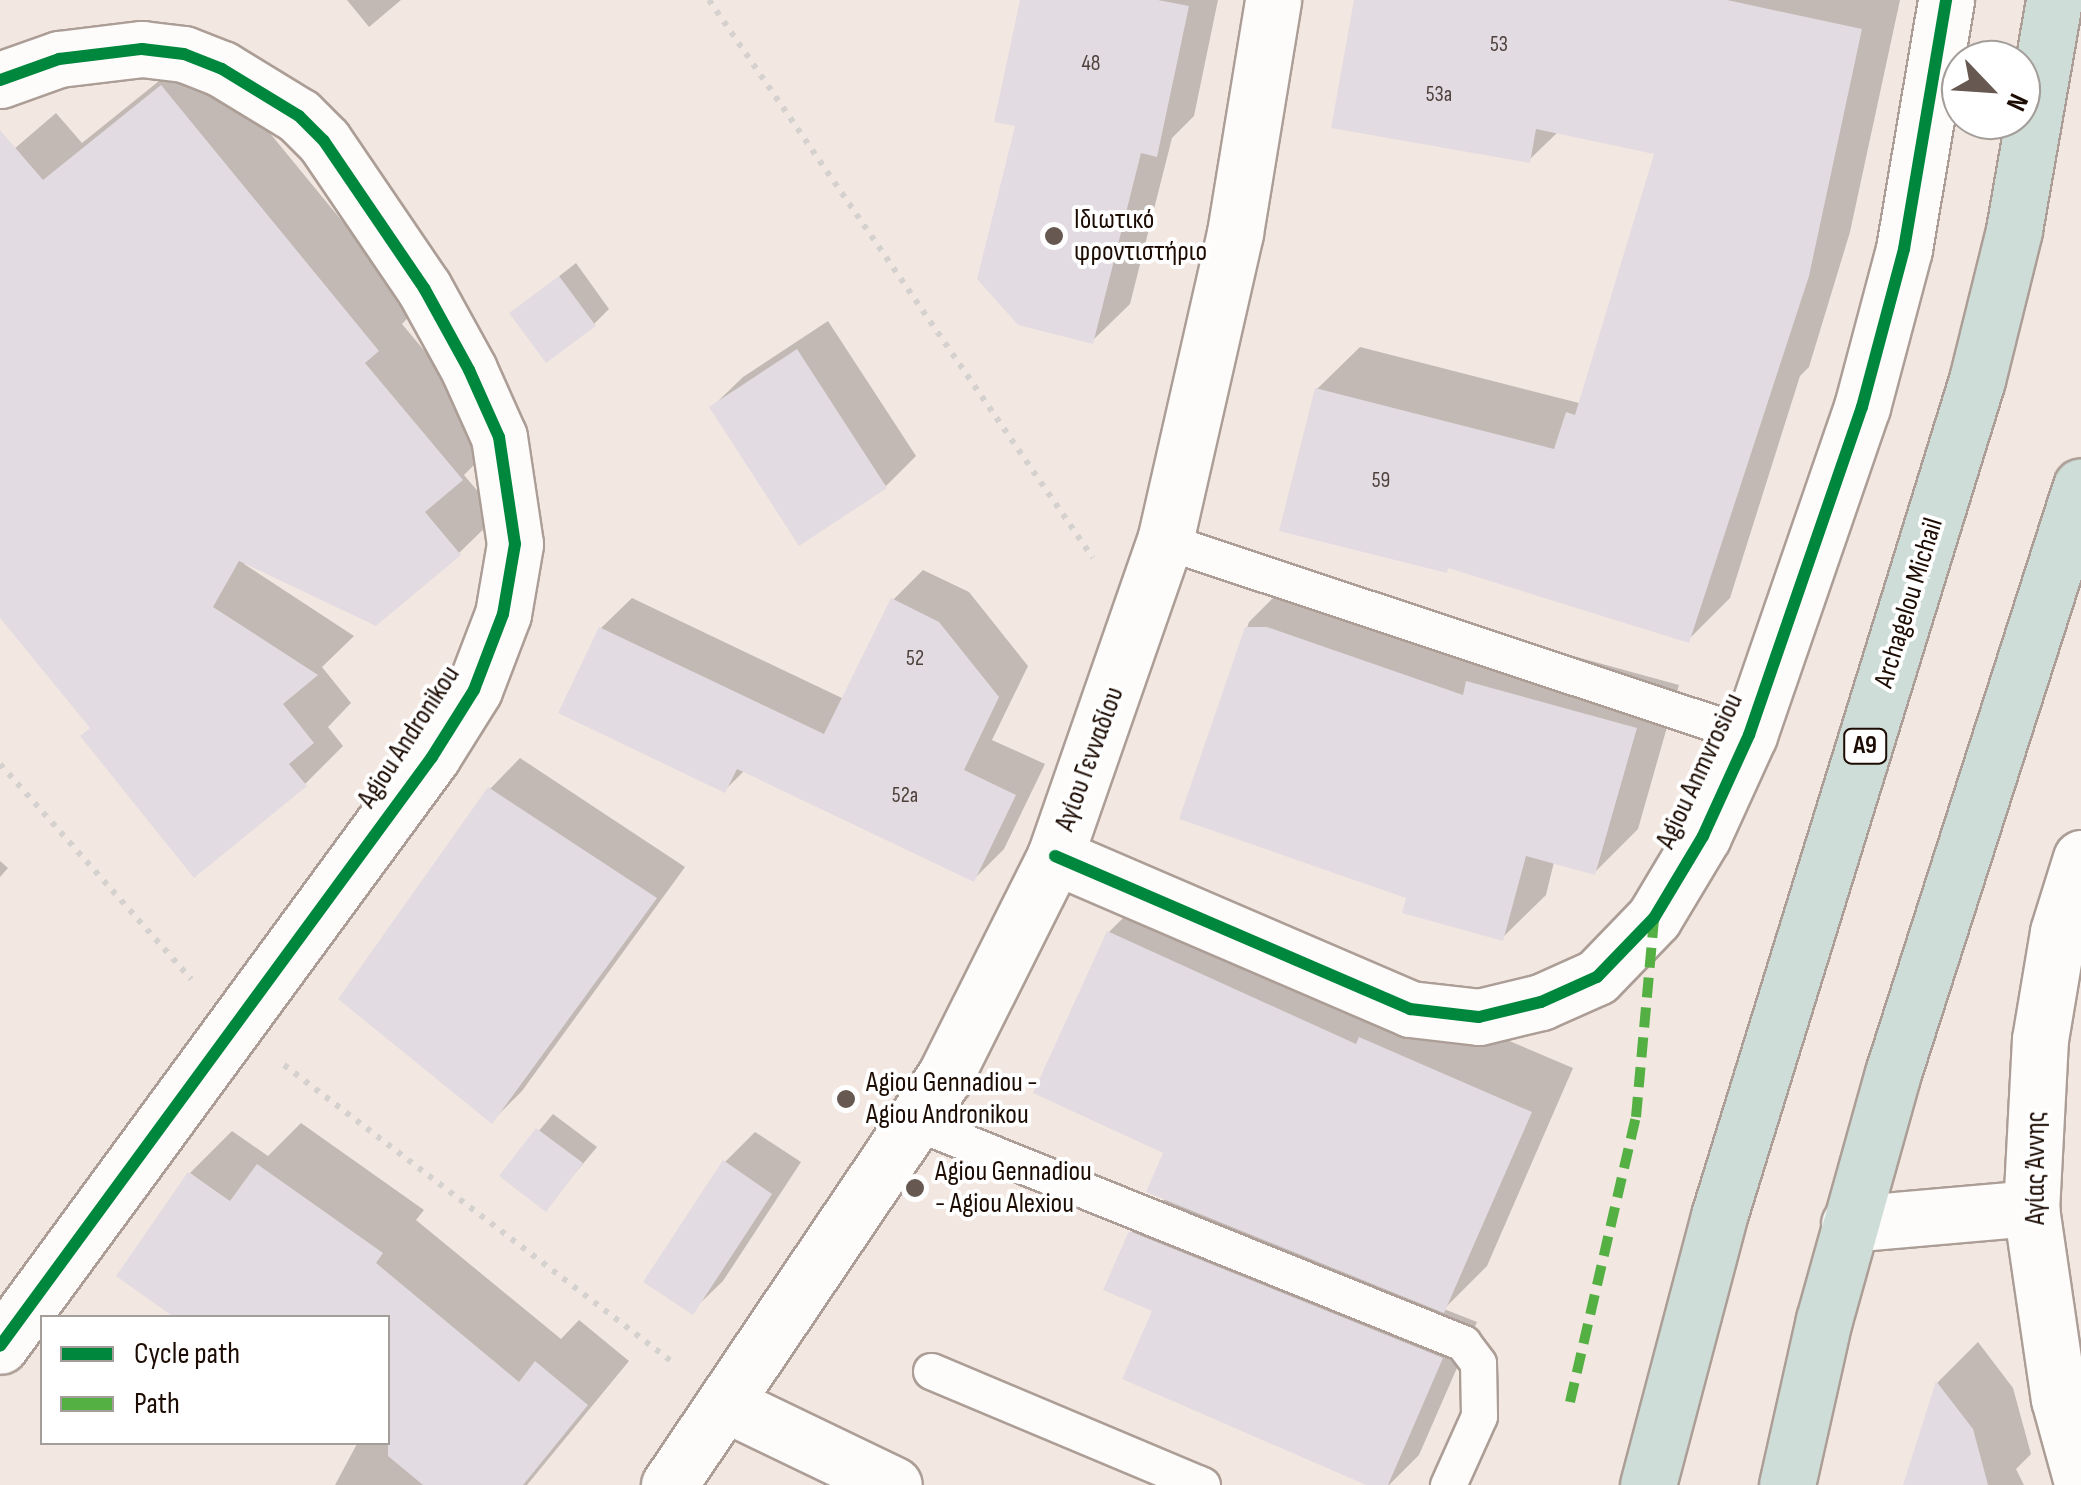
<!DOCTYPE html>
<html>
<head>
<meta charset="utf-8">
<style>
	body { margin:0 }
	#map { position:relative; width:2081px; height:1485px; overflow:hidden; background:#f3e8e1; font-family:"Sofia Sans Condensed",sans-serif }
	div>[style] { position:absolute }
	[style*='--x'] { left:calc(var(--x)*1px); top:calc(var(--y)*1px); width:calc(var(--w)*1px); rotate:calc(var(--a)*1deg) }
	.shadow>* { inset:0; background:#0003 }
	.building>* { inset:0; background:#e2dbe2 }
	.path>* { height:6px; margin-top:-3px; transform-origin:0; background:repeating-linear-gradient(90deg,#d4d1ce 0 5px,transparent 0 13px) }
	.roads { filter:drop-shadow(2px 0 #ac9e96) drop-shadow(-2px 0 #ac9e96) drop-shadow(0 2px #ac9e96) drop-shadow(0 -2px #ac9e96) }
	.service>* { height:35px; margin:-17.5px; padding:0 17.5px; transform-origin:17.5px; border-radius:17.5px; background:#fdfcfa }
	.minor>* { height:55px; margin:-27.5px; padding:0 27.5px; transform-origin:27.5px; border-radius:27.5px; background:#fdfcfa }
	.tertiary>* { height:55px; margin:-27.5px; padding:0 27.5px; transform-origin:27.5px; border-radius:27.5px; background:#fdfcfa }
	.trunk>* { height:55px; margin:-27.5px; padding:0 27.5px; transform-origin:27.5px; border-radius:27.5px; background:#ceddd8 }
	.quiet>* { height:10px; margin-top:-5px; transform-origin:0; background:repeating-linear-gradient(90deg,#55b044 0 20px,transparent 0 30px) }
	.cycleway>* { height:12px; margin:-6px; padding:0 6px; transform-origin:6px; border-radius:6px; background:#00873e }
	.dots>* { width:28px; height:28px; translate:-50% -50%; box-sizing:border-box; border:5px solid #fff; border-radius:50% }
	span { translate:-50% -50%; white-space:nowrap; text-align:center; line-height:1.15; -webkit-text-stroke:8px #fff; paint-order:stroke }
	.number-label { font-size:22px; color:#4e403b }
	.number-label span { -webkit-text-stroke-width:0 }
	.shield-label span { padding:2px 8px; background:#fff; border:2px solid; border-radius:8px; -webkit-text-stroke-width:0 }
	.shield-label { font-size:25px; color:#1c0c03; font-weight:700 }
	.poi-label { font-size:28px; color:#1c0c03 }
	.left { translate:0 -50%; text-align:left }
	.street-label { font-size:28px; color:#1c0c03 }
	.legend { position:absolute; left:40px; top:1315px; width:350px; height:130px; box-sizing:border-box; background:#fff; border:2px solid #a49e9a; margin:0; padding:12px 18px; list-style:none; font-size:30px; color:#1c0c03 }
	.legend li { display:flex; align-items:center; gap:20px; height:50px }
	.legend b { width:50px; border:2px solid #a49e9a }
	.north { position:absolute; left:1941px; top:40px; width:100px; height:100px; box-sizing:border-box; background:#fff; border:2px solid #a49e9a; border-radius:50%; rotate:115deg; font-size:28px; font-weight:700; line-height:40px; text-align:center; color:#1c0c03 }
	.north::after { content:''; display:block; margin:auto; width:35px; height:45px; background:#675951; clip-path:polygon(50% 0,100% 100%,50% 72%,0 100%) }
</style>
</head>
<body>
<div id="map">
	<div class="shadow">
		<i style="clip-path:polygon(347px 0,401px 0,369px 27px)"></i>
		<i style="clip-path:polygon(1022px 0,1218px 0,1194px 116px,1172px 138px,1130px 304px,1092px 341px,1018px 125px)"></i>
		<i style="clip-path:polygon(1390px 0,1900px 0,1850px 232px,1809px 367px,1800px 376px,1730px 598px,1688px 640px,1450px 566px,1446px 570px,1317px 389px,1360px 347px,1579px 403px,1657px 152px,1559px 131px,1529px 160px)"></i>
		<i style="clip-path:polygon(200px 48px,415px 310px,402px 324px,499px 440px,464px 475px,498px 515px,459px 553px,244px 564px,354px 636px,322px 667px,351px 703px,328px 727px,343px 746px,305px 784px,93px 727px,0 615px,0 161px,56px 113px,82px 143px)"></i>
		<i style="clip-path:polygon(576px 263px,609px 309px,594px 324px,512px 313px)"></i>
		<i style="clip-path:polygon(828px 321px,916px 456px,886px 486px,712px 407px,743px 377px)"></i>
		<i style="clip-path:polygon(923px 570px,969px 592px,1028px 666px,992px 740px,1045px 764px,1004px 849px,974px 879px,745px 770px,725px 790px,561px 712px,601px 628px,632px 598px,844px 699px,893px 600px)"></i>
		<i style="clip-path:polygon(1292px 579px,1679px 685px,1638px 829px,1594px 873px,1554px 862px,1546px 895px,1502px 938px,1409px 896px,1182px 818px,1249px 622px)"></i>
		<i style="clip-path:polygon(520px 758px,685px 867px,522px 1091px,492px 1121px,490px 789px)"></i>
		<i style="clip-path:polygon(0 861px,8px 868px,0 877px)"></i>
		<i style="clip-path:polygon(1152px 889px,1573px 1068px,1487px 1266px,1444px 1309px,1477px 1322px,1419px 1455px,1389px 1485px,1372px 1485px,1155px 1309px,1131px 1233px,1166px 1198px,1167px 1152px,1109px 932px)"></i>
		<i style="clip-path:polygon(553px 1114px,597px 1147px,546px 1208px,502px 1175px)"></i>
		<i style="clip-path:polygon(301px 1123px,424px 1210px,416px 1220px,561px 1339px,579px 1320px,629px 1361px,527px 1485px,335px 1485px,358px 1442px,388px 1442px,388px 1318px,190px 1173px,232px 1131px,268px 1156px)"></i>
		<i style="clip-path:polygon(755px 1132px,801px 1162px,723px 1281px,692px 1311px,725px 1162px)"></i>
		<i style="clip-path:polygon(1978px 1342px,2013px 1388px,2031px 1454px,2016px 1469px,2024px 1485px,1906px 1485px,1938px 1382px)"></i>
	</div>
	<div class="building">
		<i style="clip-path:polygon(1020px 0,1158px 0,1189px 6px,1157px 157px,1141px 153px,1093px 344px,1018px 325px,977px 279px,1015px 126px,994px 122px)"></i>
		<i style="clip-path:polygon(1354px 0,1727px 0,1862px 29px,1809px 276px,1689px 643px,1448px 568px,1447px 573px,1279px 531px,1315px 388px,1554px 449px,1566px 412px,1575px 415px,1654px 154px,1536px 129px,1530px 163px,1331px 128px)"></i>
		<i style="clip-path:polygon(161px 85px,379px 351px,365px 363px,463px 480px,425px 512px,461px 555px,376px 626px,239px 561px,213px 607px,318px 675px,283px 704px,314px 743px,289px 764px,307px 786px,194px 878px,80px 736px,90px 728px,0 618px,0 130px,43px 180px)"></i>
		<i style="clip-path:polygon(559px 276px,596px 326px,546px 363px,509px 313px)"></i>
		<i style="clip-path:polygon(797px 349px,887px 488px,799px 546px,709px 407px)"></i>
		<i style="clip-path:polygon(891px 598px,939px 622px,999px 697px,964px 770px,1016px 795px,974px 882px,737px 769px,725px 793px,558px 713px,599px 627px,824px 734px)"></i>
		<i style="clip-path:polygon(1245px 627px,1267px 627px,1463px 695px,1466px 681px,1637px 728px,1595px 875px,1526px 856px,1503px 941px,1402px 913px,1406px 898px,1179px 819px)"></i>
		<i style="clip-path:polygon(488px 787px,657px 898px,492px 1124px,338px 999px)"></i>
		<i style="clip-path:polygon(1107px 931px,1356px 1044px,1359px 1037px,1532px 1112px,1444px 1313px,1146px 1192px,1163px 1153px,1033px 1093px)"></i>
		<i style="clip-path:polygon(536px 1128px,583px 1163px,546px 1212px,499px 1176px)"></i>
		<i style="clip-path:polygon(723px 1160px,772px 1194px,693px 1315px,643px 1282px)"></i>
		<i style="clip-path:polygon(257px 1164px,383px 1253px,376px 1263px,519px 1382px,535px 1361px,588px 1405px,523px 1485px,423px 1485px,388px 1456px,388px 1318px,175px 1318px,116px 1276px,188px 1172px,230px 1201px)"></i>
		<i style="clip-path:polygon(1129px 1231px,1443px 1358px,1388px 1485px,1366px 1485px,1122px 1379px,1152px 1311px,1103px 1290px)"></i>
		<i style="clip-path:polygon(1936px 1381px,1973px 1429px,1988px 1485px,1903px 1485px)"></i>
	</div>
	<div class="path">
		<i style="--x:709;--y:0;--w:677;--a:55.47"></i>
		<i style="--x:0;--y:764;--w:288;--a:48.4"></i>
		<i style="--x:284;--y:1065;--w:492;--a:37.4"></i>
	</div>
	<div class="roads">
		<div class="service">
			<i style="--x:1165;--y:541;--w:615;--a:18.38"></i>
			<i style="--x:915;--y:1122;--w:591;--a:21.96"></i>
			<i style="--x:1463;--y:1343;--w:25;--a:53"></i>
			<i style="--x:1478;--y:1363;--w:53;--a:88.9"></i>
			<i style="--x:1479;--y:1416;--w:76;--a:114.2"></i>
			<i style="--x:931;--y:1371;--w:294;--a:22.8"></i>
		</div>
		<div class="minor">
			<i style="--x:0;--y:80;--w:63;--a:-19.6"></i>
			<i style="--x:59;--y:59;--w:84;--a:-6.9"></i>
			<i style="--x:142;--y:49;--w:42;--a:6.8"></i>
			<i style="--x:184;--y:54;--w:41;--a:21.5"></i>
			<i style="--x:222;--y:69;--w:90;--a:31.4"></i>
			<i style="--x:299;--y:116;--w:35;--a:45"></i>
			<i style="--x:324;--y:141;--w:178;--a:55.8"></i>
			<i style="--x:424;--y:288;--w:94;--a:61.2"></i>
			<i style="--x:469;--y:370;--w:73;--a:65.9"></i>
			<i style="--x:499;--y:437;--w:108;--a:81.5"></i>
			<i style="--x:515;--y:544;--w:71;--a:99.7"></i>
			<i style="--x:503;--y:614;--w:81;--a:110.9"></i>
			<i style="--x:474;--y:690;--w:79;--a:122.1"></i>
			<i style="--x:432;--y:757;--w:730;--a:126.26"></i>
			<i style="--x:1055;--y:856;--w:387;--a:23.3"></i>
			<i style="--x:1410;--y:1009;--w:69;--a:6.6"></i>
			<i style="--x:1479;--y:1017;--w:64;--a:-13.6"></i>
			<i style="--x:1541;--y:1002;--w:61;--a:-24.1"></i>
			<i style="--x:1597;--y:977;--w:82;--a:-46"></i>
			<i style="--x:1654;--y:918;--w:96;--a:-59.1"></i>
			<i style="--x:1703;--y:836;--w:111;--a:-65.5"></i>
			<i style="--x:1749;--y:735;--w:347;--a:-71"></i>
			<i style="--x:1862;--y:407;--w:163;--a:-75.1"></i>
			<i style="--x:1904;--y:249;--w:253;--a:-80.4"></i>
			<i style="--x:2081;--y:858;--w:77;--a:107.3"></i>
			<i style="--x:2058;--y:932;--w:109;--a:99.5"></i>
			<i style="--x:2040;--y:1039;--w:169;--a:93"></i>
			<i style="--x:2031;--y:1208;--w:193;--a:81.7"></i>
			<i style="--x:2059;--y:1399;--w:83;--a:74.6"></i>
			<i style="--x:1849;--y:1224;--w:183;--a:-5"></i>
		</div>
		<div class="tertiary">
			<i style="--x:728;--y:1405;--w:184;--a:25.7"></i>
			<i style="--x:669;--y:1485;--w:491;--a:-56"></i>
			<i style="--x:944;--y:1078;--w:248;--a:-63.4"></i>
			<i style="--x:1055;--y:856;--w:334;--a:-70.8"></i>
			<i style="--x:1165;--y:541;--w:316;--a:-77.2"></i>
			<i style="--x:1235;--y:233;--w:236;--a:-80.7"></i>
		</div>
		<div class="trunk">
			<i style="--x:1648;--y:1485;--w:278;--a:-75.2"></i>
			<i style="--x:1719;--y:1216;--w:875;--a:-72.85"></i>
			<i style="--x:1977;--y:380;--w:154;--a:-76.1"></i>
			<i style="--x:2014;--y:230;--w:233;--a:-80.1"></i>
			<i style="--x:1787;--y:1485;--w:169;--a:-77.4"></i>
			<i style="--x:1824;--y:1320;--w:256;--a:-74.4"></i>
			<i style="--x:1893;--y:1073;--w:616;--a:-72.24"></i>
		</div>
	</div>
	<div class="quiet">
		<i style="--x:1570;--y:1402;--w:293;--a:-77"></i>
		<i style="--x:1636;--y:1117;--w:200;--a:-84.8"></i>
	</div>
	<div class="cycleway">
		<i style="--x:0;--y:80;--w:63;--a:-19.6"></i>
		<i style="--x:59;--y:59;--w:84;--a:-6.9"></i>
		<i style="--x:142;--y:49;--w:42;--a:6.8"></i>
		<i style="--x:184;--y:54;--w:41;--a:21.5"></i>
		<i style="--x:222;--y:69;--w:90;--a:31.4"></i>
		<i style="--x:299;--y:116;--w:35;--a:45"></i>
		<i style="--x:324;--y:141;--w:178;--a:55.8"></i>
		<i style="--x:424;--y:288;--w:94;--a:61.2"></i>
		<i style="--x:469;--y:370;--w:73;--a:65.9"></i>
		<i style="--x:499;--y:437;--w:108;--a:81.5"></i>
		<i style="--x:515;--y:544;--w:71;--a:99.7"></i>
		<i style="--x:503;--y:614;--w:81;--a:110.9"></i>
		<i style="--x:474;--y:690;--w:79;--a:122.1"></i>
		<i style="--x:432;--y:757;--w:730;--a:126.26"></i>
		<i style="--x:1055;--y:856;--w:387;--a:23.3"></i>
		<i style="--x:1410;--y:1009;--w:69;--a:6.6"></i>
		<i style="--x:1479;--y:1017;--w:64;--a:-13.6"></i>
		<i style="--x:1541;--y:1002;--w:61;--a:-24.1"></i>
		<i style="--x:1597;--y:977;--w:82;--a:-46"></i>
		<i style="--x:1654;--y:918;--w:96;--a:-59.1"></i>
		<i style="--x:1703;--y:836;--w:111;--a:-65.5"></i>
		<i style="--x:1749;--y:735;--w:347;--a:-71"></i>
		<i style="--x:1862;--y:407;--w:163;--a:-75.1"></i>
		<i style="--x:1904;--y:249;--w:253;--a:-80.4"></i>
	</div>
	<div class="dots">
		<i style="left:1054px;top:236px;background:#675951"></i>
		<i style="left:846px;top:1099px;background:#675951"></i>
		<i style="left:915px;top:1188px;background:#675951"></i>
	</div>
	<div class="number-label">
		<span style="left:1499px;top:45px">53</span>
		<span style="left:1091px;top:64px">48</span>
		<span style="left:1439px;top:95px">53a</span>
		<span style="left:1381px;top:481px">59</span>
		<span style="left:915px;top:659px">52</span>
		<span style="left:905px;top:796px">52a</span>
	</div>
	<div class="shield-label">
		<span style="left:1865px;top:746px">A9</span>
	</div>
	<div class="poi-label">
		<span class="left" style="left:1074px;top:236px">Ιδιωτικό<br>φροντιστήριο</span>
		<span class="left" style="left:866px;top:1099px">Agiou Gennadiou -<br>Agiou Andronikou</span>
		<span class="left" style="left:935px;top:1188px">Agiou Gennadiou<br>- Agiou Alexiou</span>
	</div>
	<div class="street-label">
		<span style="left:1909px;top:603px;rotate:-73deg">Archagelou Michail</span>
		<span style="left:409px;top:737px;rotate:-57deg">Agiou Andronikou</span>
		<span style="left:1090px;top:759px;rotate:-70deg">Αγίου Γενναδίου</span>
		<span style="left:1700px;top:771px;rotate:-65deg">Agiou Anmvrosiou</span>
		<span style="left:2036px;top:1168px;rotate:-90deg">Αγίας Άννης</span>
	</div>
	<ul class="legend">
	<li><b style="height:12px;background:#00873e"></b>Cycle path</li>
	<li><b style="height:12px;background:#55b044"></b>Path</li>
	</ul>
	<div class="north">N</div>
</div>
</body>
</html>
